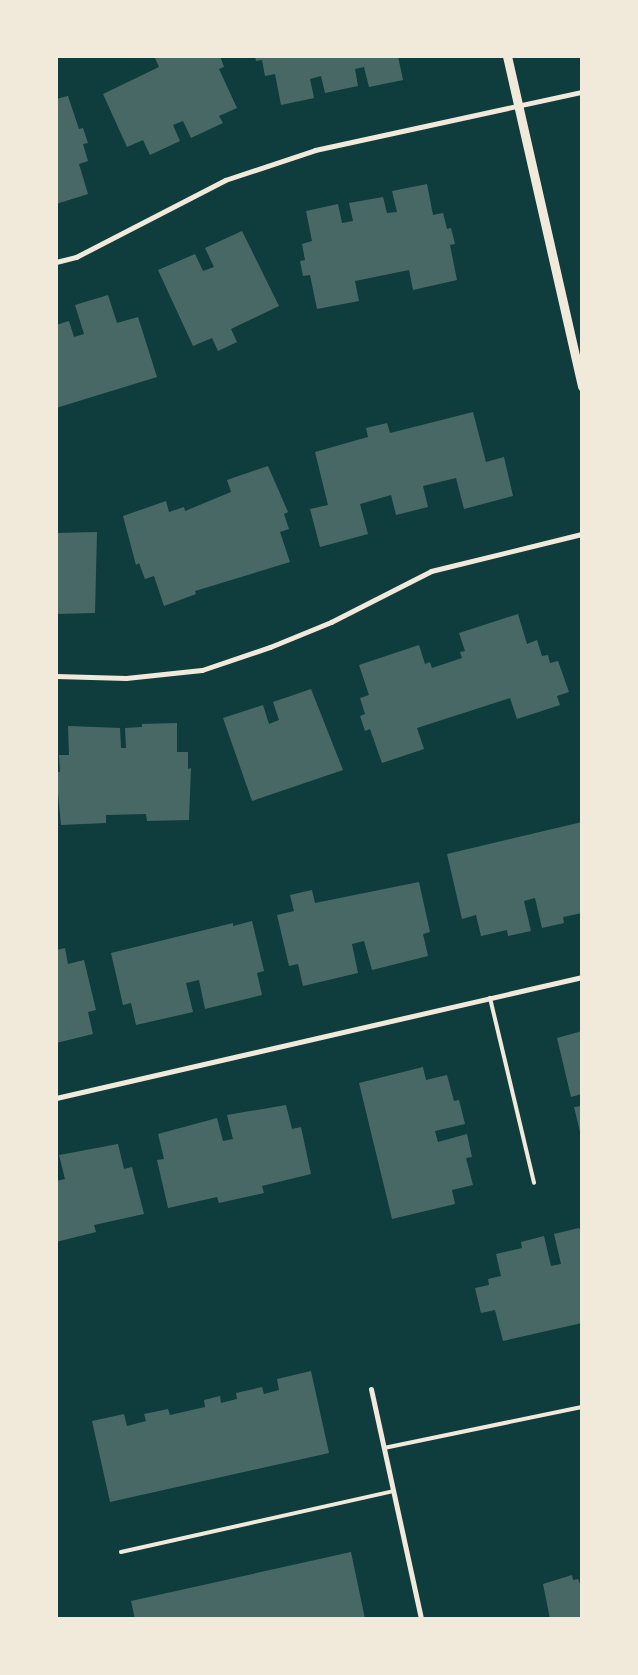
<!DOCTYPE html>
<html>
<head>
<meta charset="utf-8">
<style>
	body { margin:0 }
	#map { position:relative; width:638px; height:1675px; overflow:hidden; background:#0f3d3e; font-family:Cabin,sans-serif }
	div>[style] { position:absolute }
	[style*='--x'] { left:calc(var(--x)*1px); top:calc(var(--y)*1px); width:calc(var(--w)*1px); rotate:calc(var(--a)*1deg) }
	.building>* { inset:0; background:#486865 }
	.service>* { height:4px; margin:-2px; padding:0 2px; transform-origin:2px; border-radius:2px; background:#f1e9da }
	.minor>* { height:5px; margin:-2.5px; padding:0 2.5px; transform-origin:2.5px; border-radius:2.5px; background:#f1e9da }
	.tertiary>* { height:9px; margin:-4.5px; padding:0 4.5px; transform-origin:4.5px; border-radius:4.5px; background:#f1e9da }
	span { translate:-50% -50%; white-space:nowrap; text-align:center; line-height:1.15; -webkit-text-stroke:5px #f1e9da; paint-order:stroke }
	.frame { position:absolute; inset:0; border:58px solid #f1e9da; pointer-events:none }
</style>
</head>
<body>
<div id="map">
	<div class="building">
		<i style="clip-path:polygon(154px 56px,220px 56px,224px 67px,219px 69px,237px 108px,219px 116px,223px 123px,191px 138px,183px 121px,173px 125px,180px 141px,150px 155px,143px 140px,127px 147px,103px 94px,159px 67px)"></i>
		<i style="clip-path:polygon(255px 56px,398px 56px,403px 80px,369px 87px,364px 67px,355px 69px,358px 86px,325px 93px,321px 76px,310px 79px,314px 98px,281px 105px,275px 74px,265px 76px,262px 60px,256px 61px)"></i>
		<i style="clip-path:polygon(68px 96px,79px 129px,83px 128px,88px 143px,83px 144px,88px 161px,79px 164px,88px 194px,56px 204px,56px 99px)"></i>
		<i style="clip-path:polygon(427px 184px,433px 215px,443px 213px,447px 229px,451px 228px,455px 244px,450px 245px,457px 280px,413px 290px,409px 270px,355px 281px,359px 301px,317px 309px,310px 275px,303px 276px,300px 261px,305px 260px,302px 244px,312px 241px,306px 211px,338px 204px,342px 223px,353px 221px,349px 203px,383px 197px,387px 213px,397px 212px,392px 191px)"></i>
		<i style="clip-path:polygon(242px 231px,279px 306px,231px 329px,237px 342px,218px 351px,212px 338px,193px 346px,158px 270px,195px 254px,203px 271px,214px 267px,205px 248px)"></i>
		<i style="clip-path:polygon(108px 295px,117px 323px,138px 317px,157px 377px,56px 408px,56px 325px,69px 321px,74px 337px,84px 334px,75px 305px)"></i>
		<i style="clip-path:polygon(473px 412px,486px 462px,504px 457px,513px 496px,464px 509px,456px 478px,423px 486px,428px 507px,396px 515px,391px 495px,360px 504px,368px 534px,320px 547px,310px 509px,328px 505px,315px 452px,368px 437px,366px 428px,387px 423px,390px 433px)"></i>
		<i style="clip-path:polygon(268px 466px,288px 512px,284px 514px,289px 529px,280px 532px,290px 562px,195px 591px,196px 594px,164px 606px,154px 576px,145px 579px,139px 563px,136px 565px,123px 516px,166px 501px,169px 512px,184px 507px,185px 511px,231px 492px,227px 480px)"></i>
		<i style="clip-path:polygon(97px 532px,95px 613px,56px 614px,56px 533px)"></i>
		<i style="clip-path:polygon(518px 614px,527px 644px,537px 640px,542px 656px,548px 655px,550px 663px,558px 661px,569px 692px,557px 696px,560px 705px,517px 719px,510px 698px,417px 728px,424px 749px,382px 763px,370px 729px,365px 731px,360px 716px,365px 714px,360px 698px,369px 695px,359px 665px,419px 645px,425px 664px,430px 662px,432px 668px,462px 658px,460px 652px,465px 651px,459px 633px)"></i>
		<i style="clip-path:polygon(311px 689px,343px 770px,252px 801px,223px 718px,263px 705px,269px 724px,279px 720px,273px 702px)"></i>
		<i style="clip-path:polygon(177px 723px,177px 752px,188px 752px,188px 769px,191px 768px,189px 820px,147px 821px,146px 814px,106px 815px,106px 823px,61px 825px,56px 772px,60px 772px,59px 755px,69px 755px,68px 726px,120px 728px,121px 748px,126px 748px,125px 728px,142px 727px,142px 724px)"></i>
		<i style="clip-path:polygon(582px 822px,582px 913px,563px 917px,564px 923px,542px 928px,535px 898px,524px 901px,531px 931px,508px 936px,507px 930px,481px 936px,476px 915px,462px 919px,447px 854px)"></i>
		<i style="clip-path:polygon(419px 882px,430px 932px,423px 934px,428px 956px,372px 970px,364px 941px,352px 944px,358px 973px,303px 986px,298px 964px,289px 966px,277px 915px,294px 911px,290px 895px,312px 890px,315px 903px)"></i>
		<i style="clip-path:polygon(252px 921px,264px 971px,257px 973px,262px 995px,205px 1009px,199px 980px,186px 983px,193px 1012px,136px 1025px,131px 1003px,123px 1005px,111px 953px,233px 923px,233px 926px)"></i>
		<i style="clip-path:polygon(65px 948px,68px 964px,84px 960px,96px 1010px,88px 1012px,93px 1034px,56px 1043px,56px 950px)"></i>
		<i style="clip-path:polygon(582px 1031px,582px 1094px,571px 1097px,557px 1038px)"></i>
		<i style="clip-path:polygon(423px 1067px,426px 1080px,447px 1075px,454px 1101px,459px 1100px,465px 1124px,435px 1131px,438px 1142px,467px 1134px,472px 1157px,466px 1158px,473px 1185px,452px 1190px,455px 1204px,392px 1219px,359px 1083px)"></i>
		<i style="clip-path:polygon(286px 1105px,292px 1129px,301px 1127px,311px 1174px,262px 1186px,264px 1193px,219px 1203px,217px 1197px,168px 1208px,157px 1160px,164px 1159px,158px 1134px,217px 1118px,223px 1141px,233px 1139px,227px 1115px)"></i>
		<i style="clip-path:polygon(582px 1106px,582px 1136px,581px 1136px,574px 1107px)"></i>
		<i style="clip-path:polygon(118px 1144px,124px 1169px,132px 1167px,144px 1214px,94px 1225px,96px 1232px,56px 1242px,56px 1181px,65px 1179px,59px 1155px)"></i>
		<i style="clip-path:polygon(579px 1228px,582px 1234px,582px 1323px,503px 1341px,495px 1310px,481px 1313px,475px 1288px,489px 1285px,488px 1279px,501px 1276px,496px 1254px,522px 1248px,521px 1242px,544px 1236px,551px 1266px,561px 1264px,554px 1234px)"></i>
		<i style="clip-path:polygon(311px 1371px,329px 1453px,110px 1502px,92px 1421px,124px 1414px,127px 1426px,146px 1421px,144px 1414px,168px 1409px,170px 1415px,205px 1407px,204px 1400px,220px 1396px,221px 1403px,237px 1399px,236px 1393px,262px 1387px,264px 1394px,279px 1390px,277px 1379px)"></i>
		<i style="clip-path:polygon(351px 1552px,365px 1619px,135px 1619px,131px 1601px)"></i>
		<i style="clip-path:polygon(572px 1575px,573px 1580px,578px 1579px,582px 1589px,582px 1619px,550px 1619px,543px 1584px)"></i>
	</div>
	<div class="service">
		<i style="--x:490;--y:998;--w:190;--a:76.6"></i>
		<i style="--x:384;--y:1448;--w:202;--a:-11.7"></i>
		<i style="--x:121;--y:1552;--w:279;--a:-12.6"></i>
	</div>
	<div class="minor">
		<i style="--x:56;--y:262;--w:21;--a:-14"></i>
		<i style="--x:76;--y:257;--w:168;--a:-27.3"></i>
		<i style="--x:225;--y:180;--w:95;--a:-18.4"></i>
		<i style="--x:315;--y:150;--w:273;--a:-12.3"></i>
		<i style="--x:56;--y:676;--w:70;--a:1.6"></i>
		<i style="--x:126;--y:678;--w:76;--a:-6"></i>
		<i style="--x:202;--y:670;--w:72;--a:-18.7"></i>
		<i style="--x:270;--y:647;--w:66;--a:-22.3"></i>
		<i style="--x:331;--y:622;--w:112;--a:-27"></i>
		<i style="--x:431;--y:571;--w:155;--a:-13.8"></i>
		<i style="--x:56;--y:1098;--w:540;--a:-12.95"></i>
		<i style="--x:371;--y:1389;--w:235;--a:77.7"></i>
	</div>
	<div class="tertiary">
		<i style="--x:507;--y:56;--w:339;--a:77.2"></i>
	</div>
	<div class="frame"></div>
</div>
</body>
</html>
